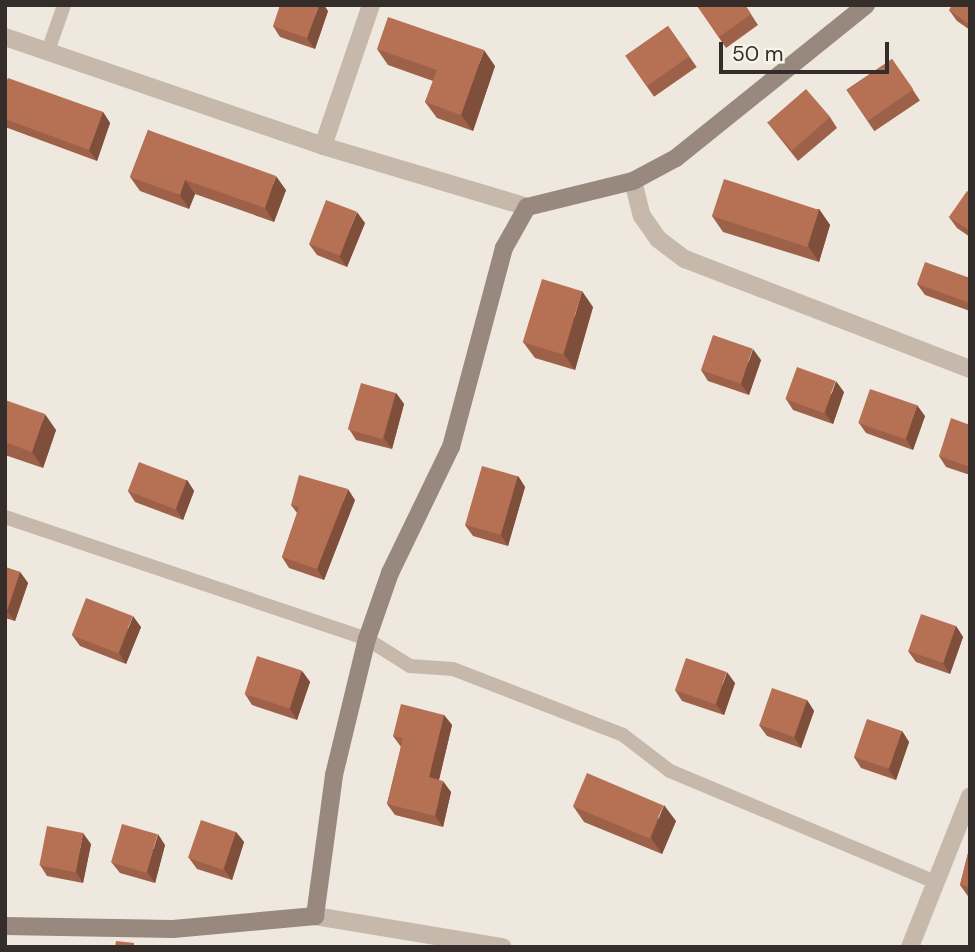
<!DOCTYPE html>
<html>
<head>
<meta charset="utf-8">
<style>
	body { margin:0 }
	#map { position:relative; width:975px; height:952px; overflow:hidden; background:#efe8de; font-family:"DM Sans",sans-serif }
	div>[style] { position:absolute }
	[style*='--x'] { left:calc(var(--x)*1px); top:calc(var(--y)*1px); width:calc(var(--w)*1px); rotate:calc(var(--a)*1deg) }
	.lane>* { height:14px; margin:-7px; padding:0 7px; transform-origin:7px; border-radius:7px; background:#c6b9ab }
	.street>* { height:18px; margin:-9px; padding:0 9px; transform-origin:9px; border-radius:9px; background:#c6b9ab }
	.secondary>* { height:18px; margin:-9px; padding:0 9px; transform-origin:9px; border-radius:9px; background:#99887d }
	.wall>* { inset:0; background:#9d6149; transform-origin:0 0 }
	.shaded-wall>* { inset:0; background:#7f4f3c }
	.building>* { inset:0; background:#b67155; transform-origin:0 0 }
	span { translate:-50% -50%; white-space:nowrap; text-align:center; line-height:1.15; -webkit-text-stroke:6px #f7f2ea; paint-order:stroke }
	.frame { position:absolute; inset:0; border:7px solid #342d29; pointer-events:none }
	.scale { position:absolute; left:719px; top:42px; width:170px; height:32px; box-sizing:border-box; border:4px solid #342d29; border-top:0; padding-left:9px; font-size:21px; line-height:24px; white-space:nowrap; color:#342d29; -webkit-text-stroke:5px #f7f2ea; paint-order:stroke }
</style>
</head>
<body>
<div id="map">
	<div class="lane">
		<div style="--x:48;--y:51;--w:49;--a:-70.8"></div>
		<div style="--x:5;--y:517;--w:382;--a:18.6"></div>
		<div style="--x:367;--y:639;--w:51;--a:32.1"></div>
		<div style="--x:410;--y:666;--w:43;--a:4"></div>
		<div style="--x:453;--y:669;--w:182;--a:21.2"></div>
		<div style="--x:623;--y:735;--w:59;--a:37.5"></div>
		<div style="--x:670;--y:771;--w:287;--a:22.7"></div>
	</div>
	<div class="street">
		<div style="--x:5;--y:37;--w:336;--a:18.9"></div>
		<div style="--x:323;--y:146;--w:213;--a:16.6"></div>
		<div style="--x:323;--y:146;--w:149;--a:-71.2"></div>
		<div style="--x:633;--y:181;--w:36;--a:76"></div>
		<div style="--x:642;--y:216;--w:28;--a:55"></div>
		<div style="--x:658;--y:239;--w:34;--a:37"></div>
		<div style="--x:685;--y:259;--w:305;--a:21.1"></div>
		<div style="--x:315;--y:916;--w:190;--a:9.4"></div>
		<div style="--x:910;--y:947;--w:162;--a:-68.3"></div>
	</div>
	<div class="secondary">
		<div style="--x:5;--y:926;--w:168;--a:1"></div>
		<div style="--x:173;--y:929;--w:143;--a:-5.2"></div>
		<div style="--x:315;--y:916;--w:142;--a:-82.3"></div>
		<div style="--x:334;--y:775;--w:140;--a:-76.4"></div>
		<div style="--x:367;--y:639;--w:70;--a:-70.8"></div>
		<div style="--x:390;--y:573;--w:140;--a:-64.2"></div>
		<div style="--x:451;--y:447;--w:206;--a:-75.1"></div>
		<div style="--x:504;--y:248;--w:47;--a:-60.7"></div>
		<div style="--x:527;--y:207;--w:109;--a:-13.8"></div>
		<div style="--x:633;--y:181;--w:49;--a:-28.1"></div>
		<div style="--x:676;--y:158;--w:244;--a:-38.8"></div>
	</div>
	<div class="wall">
		<div style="clip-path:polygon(745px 5px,758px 25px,726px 48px,698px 7px)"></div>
		<div style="clip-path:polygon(970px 5px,970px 30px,957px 21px,949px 10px)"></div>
		<div style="clip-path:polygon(328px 11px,315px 49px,280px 37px,273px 26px)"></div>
		<div style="left:668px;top:26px;width:50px;height:52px;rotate:55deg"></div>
		<div style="clip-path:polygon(377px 49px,495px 66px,473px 131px,437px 118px,425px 102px,433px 81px,388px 65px)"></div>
		<div style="left:892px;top:59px;width:50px;height:55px;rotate:56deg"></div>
		<div style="clip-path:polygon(5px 84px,103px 112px,110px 123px,97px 161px,5px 127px)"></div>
		<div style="clip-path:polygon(830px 117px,837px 128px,798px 161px,767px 122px)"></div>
		<div style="clip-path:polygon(148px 130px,286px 190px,274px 222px,195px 194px,189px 209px,140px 191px,130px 177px)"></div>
		<div style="clip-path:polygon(970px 193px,970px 237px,957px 228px,949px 217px)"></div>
		<div style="clip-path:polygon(819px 209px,830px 225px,819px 262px,723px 232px,712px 216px)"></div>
		<div style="clip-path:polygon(365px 223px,347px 267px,317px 255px,309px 244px)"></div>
		<div style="clip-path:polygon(970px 278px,970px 311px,925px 295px,917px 284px)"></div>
		<div style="clip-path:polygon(593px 307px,575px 370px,535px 358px,523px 342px)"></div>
		<div style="clip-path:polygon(761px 360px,749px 395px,708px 381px,701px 370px)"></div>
		<div style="clip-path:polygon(844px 392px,833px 424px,793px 410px,786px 399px)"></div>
		<div style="clip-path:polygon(396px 393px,404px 404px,392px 449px,356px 440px,349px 429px)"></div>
		<div style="clip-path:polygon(5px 400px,56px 430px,43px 468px,5px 455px)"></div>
		<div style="clip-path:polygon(925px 416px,913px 450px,866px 433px,859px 423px)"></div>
		<div style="clip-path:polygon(970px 425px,970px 475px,946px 467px,939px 456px)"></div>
		<div style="clip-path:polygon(518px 476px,525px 487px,508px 546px,473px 536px,465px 525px)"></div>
		<div style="clip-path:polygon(187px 480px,194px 491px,183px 520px,135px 502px,128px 491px)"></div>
		<div style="clip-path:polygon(355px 500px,324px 580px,289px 568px,282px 557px,297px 513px,291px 505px)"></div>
		<div style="clip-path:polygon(5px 567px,20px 572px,28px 583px,15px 621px,5px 618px)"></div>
		<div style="clip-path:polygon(956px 626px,963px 637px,950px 674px,916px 662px,908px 651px)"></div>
		<div style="clip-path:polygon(141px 627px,126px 664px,80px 646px,72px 635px)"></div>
		<div style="clip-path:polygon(302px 671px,310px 682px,297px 720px,252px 705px,245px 694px)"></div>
		<div style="clip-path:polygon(735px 683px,724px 715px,682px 701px,675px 690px)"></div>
		<div style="clip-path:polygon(807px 700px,814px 711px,801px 748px,767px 736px,759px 725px)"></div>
		<div style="clip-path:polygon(444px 715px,452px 725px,439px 780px,451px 792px,443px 827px,395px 815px,387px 804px,401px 747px,393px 736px)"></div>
		<div style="clip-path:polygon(902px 731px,909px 742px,896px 780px,861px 768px,854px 757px)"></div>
		<div style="clip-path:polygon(573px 806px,676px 821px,662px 854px,584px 822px)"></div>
		<div style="clip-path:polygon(236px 832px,244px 842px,232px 880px,197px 869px,189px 858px)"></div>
		<div style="clip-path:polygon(91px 844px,83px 883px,47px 876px,40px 865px)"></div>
		<div style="clip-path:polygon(165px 845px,155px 883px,120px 873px,112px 863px)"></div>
		<div style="clip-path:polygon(970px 845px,970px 899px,960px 885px)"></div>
	</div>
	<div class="shaded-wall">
		<div style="clip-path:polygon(319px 5px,324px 5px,328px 11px,315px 49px,307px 38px)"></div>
		<div style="clip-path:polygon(484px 50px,495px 66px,473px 131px,461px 115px)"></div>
		<div style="clip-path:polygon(103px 112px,110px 123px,97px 161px,89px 150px)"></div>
		<div style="clip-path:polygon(276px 176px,286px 190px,274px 222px,265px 208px)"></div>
		<div style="clip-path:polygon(185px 180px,195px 194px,189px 209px,180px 195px)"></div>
		<div style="clip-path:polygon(819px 209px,830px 225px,819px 262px,808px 246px)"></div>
		<div style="clip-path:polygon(357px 212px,365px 223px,347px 267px,339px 256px)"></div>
		<div style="clip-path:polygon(582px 291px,593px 307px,575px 370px,564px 354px)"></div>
		<div style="clip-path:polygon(753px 349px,761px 360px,749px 395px,741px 384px)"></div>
		<div style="clip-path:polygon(836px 381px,844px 392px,833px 424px,825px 413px)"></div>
		<div style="clip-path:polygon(396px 393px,404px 404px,392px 449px,384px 438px)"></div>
		<div style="clip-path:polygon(917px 405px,925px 416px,913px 450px,906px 439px)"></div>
		<div style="clip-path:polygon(45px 414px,56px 430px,43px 468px,32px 452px)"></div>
		<div style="clip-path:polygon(518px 476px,525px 487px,508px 546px,501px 535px)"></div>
		<div style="clip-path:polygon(187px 480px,194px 491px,183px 520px,176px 509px)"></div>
		<div style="clip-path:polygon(348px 489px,355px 500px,324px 580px,317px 569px)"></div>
		<div style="clip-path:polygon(20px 572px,28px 583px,15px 621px,7px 611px)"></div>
		<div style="clip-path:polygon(133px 616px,141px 627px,126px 664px,119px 653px)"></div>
		<div style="clip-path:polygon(956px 626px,963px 637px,950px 674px,943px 663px)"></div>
		<div style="clip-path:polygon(302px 671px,310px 682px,297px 720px,290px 709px)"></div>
		<div style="clip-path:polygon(727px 672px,735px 683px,724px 715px,716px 704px)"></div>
		<div style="clip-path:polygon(807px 700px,814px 711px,801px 748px,794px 737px)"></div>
		<div style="clip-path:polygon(444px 715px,452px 725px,437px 788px,429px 777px)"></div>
		<div style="clip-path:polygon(902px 731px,909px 742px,896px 780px,888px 769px)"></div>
		<div style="clip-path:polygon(443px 781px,451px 792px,443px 827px,435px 816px)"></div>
		<div style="clip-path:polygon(664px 805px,676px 821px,662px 854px,651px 838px)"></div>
		<div style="clip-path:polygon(236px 832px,244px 842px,232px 880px,224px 869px)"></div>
		<div style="clip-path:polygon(83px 833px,91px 844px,83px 883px,76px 872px)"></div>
		<div style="clip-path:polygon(158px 834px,165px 845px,155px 883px,147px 872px)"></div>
	</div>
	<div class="building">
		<div style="clip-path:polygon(280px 5px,319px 5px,307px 38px,273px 26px)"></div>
		<div style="clip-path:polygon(700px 5px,745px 5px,751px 14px,719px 37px,698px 7px)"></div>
		<div style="clip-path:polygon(952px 5px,970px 5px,970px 25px,949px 10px)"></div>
		<div style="clip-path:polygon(388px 17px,484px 50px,461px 115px,425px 102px,437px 70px,377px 49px)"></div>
		<div style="left:668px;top:26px;width:37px;height:52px;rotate:55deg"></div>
		<div style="left:892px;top:59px;width:37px;height:55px;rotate:55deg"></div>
		<div style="clip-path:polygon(8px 78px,103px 112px,89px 150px,5px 119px,5px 84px)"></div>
		<div style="left:806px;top:89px;width:37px;height:51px;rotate:49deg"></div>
		<div style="clip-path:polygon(148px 130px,276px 176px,265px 208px,185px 180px,180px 195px,130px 177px)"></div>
		<div style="left:724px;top:179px;width:100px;height:39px;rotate:18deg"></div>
		<div style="clip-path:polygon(967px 191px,970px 193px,970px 231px,949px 217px)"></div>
		<div style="left:326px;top:200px;width:33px;height:47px;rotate:21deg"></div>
		<div style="clip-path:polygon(925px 262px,970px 278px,970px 303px,917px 284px)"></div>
		<div style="left:542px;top:279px;width:42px;height:66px;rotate:17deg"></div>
		<div style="left:713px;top:335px;width:42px;height:37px;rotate:19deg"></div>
		<div style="left:797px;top:367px;width:41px;height:34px;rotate:20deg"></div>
		<div style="left:361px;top:383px;width:36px;height:48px;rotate:16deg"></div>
		<div style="left:870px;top:389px;width:50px;height:36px;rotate:19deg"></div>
		<div style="clip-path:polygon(5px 400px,45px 414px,32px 452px,5px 442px)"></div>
		<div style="clip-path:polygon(951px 418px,970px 425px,970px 467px,939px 456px)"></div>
		<div style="left:139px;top:462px;width:51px;height:31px;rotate:21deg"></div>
		<div style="left:482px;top:466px;width:37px;height:61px;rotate:16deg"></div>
		<div style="clip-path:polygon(299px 475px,348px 489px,317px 569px,282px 557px,299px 507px,291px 505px)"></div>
		<div style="clip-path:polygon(5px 567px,20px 572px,7px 611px,5px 610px)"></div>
		<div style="left:86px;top:598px;width:50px;height:40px;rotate:21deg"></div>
		<div style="left:921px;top:614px;width:37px;height:39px;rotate:19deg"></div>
		<div style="left:257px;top:656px;width:47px;height:40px;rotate:18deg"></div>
		<div style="left:686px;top:658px;width:43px;height:34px;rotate:19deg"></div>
		<div style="left:772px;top:688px;width:37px;height:39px;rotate:19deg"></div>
		<div style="clip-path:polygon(401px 704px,444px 715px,429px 777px,443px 781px,435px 816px,387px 804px,403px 738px,393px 736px)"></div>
		<div style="left:867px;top:719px;width:37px;height:40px;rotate:19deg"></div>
		<div style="left:587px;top:773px;width:83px;height:36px;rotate:23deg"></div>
		<div style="left:201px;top:820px;width:37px;height:40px;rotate:19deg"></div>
		<div style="left:122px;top:824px;width:37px;height:40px;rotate:16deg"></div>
		<div style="left:47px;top:826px;width:37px;height:40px;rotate:11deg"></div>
		<div style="clip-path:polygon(970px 845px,970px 887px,960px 885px)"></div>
		<div style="clip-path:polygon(116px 941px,134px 943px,134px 947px,115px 947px)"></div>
	</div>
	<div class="frame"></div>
	<div class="scale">50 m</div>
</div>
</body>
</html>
